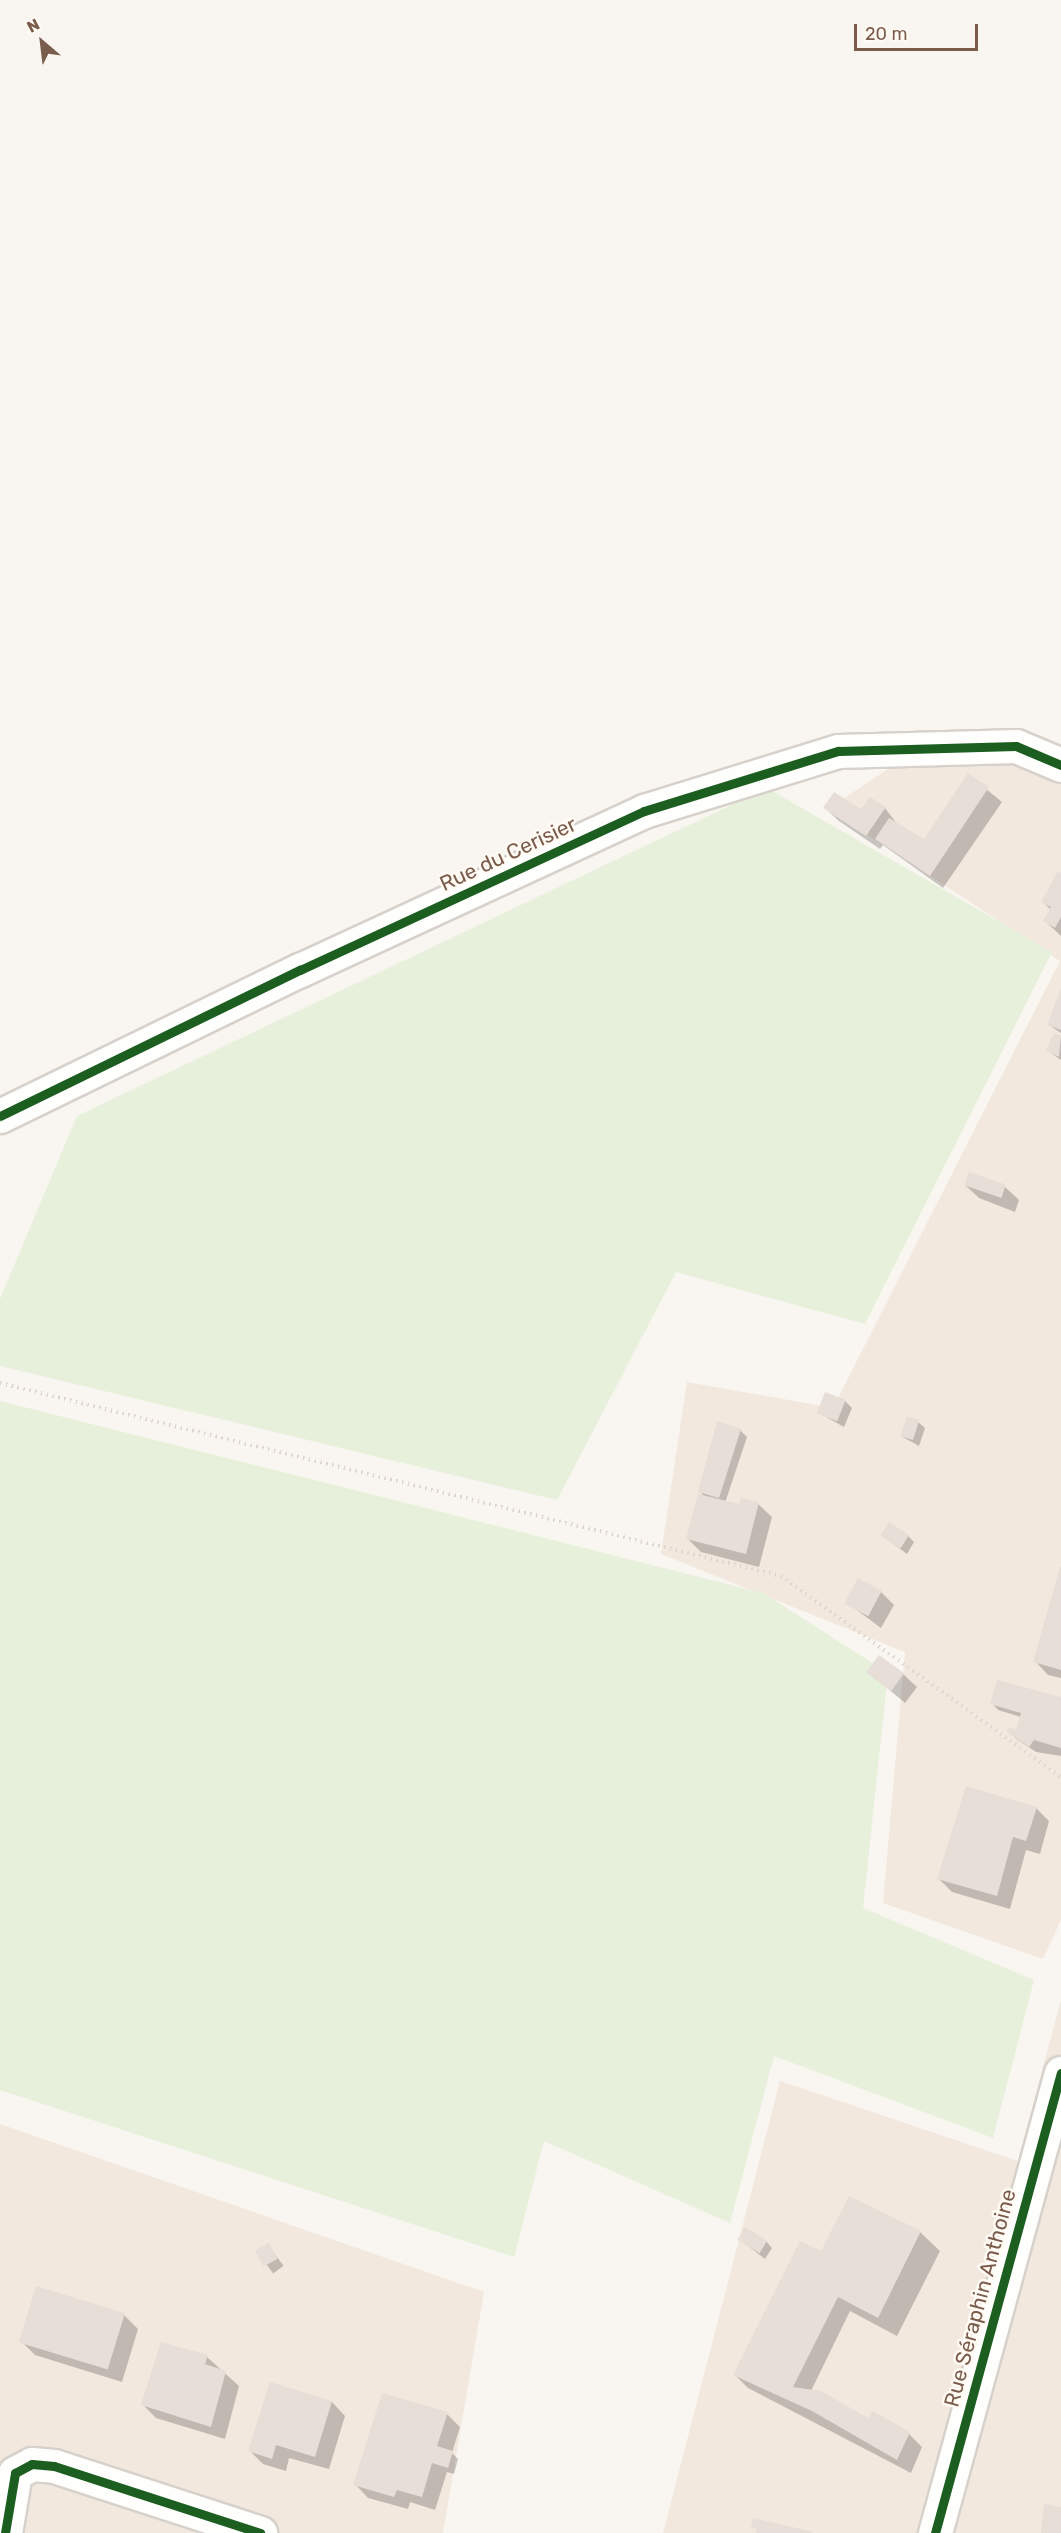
<!DOCTYPE html>
<html>
<head>
<meta charset="utf-8">
<style>
	body { margin:0 }
	#map { position:relative; width:1061px; height:2533px; overflow:hidden; background:#f9f5f0; font-family:Rubik,sans-serif }
	div>[style] { position:absolute }
	[style*='--x'] { left:calc(var(--x)*1px); top:calc(var(--y)*1px); width:calc(var(--w)*1px); rotate:calc(var(--a)*1deg) }
	.residential>* { inset:0; background:#f2e8de }
	.green>* { inset:0; background:#e7f0db }
	.shadow>* { inset:0; background:#0003; transform-origin:0 0 }
	.building>* { inset:0; background:#e6ded7; transform-origin:0 0 }
	.path>* { height:4px; margin-top:-2px; transform-origin:0; background:repeating-linear-gradient(90deg,#dcd5d0 0 1.5px,transparent 0 6px) }
	.roads { filter:drop-shadow(2px 0 #d7d1cb) drop-shadow(-2px 0 #d7d1cb) drop-shadow(0 2px #d7d1cb) drop-shadow(0 -2px #d7d1cb) }
	.street>* { height:33px; margin:-16.5px; padding:0 16.5px; transform-origin:16.5px; border-radius:16.5px; background:#fefefd }
	.cycleway>* { height:9px; margin:-4.5px; padding:0 4.5px; transform-origin:4.5px; border-radius:4.5px; background:#1b5e20 }
	span { translate:-50% -50%; white-space:nowrap; text-align:center; line-height:1.15; -webkit-text-stroke:5px #fffaf3; paint-order:stroke }
	.street-label { font-size:21px; color:#7a5c4d }
	.north { position:absolute; left:12px; top:12px; width:60px; height:60px; -webkit-text-stroke:4px #fffaf3; paint-order:stroke; rotate:332deg; font-size:16px; font-weight:700; line-height:24px; text-align:center; color:#7a5c4d }
	.north::after { content:''; display:block; margin:auto; width:21px; height:27px; background:#7a5c4d; clip-path:polygon(50% 0,100% 100%,50% 72%,0 100%) }
	.scale { position:absolute; left:854px; top:24px; width:124px; height:27px; box-sizing:border-box; border:3px solid #7a5c4d; border-top:0; padding-left:8px; font-size:18px; line-height:21px; white-space:nowrap; color:#7a5c4d; -webkit-text-stroke:4px #fffaf3; paint-order:stroke }
</style>
</head>
<body>
<div id="map">
	<div class="residential">
		<div style="clip-path:polygon(925px 744px,1061px 768px,1061px 1920px,1043px 1959px,883px 1903px,905px 1652px,661px 1554px,687px 1382px,833px 1408px,1060px 961px,828px 809px)"></div>
		<div style="clip-path:polygon(1061px 2000px,1061px 2533px,663px 2533px,780px 2081px,1018px 2161px)"></div>
		<div style="clip-path:polygon(0 2124px,484px 2292px,443px 2533px,0 2533px)"></div>
	</div>
	<div class="green">
		<div style="clip-path:polygon(767px 788px,1052px 952px,865px 1324px,676px 1272px,557px 1500px,0 1366px,0 1299px,77px 1116px)"></div>
		<div style="clip-path:polygon(0 1401px,763px 1593px,888px 1673px,863px 1908px,1034px 1980px,993px 2138px,774px 2056px,730px 2223px,544px 2141px,514px 2257px,0 2090px)"></div>
	</div>
	<div class="shadow">
		<div style="clip-path:polygon(969px 775px,1002px 802px,943px 888px,883px 845px,880px 849px,839px 821px,825px 808px,861px 811px,885px 808px,897px 824px,924px 841px)"></div>
		<div style="clip-path:polygon(1061px 875px,1061px 936px,1045px 921px,1051px 910px,1043px 902px)"></div>
		<div style="clip-path:polygon(1061px 992px,1061px 1033px,1049px 1025px)"></div>
		<div style="clip-path:polygon(1055px 1035px,1061px 1038px,1061px 1060px,1048px 1051px)"></div>
		<div style="clip-path:polygon(970px 1173px,1005px 1187px,1019px 1200px,1015px 1212px,979px 1198px,965px 1185px)"></div>
		<div style="clip-path:polygon(845px 1401px,852px 1408px,844px 1427px,819px 1413px)"></div>
		<div style="clip-path:polygon(918px 1422px,925px 1428px,919px 1446px,901px 1436px)"></div>
		<div style="clip-path:polygon(740px 1430px,747px 1437px,725px 1503px,740px 1506px,758px 1504px,772px 1517px,759px 1567px,701px 1552px,688px 1539px,706px 1498px,699px 1491px)"></div>
		<div style="clip-path:polygon(883px 1536px,908px 1536px,914px 1542px,907px 1554px)"></div>
		<div style="clip-path:polygon(1061px 1570px,1061px 1678px,1048px 1675px,1035px 1661px)"></div>
		<div style="clip-path:polygon(881px 1592px,894px 1605px,881px 1628px,846px 1602px)"></div>
		<div style="clip-path:polygon(868px 1672px,903px 1674px,917px 1687px,905px 1703px)"></div>
		<div style="clip-path:polygon(1061px 1699px,1061px 1756px,1036px 1752px,1015px 1738px,1009px 1731px,1016px 1732px,1021px 1717px,998px 1710px,992px 1703px)"></div>
		<div style="clip-path:polygon(1036px 1808px,1049px 1821px,1040px 1854px,1026px 1850px,1010px 1909px,952px 1892px,939px 1879px)"></div>
		<div style="clip-path:polygon(920px 2232px,940px 2251px,897px 2336px,850px 2311px,811px 2391px,869px 2420px,909px 2434px,922px 2447px,911px 2473px,748px 2388px,735px 2375px,822px 2253px)"></div>
		<div style="clip-path:polygon(739px 2239px,766px 2241px,772px 2248px,765px 2259px)"></div>
		<div style="left:268px;top:2245px;width:26px;height:13px;rotate:53deg"></div>
		<div style="clip-path:polygon(124px 2315px,138px 2329px,122px 2382px,35px 2355px,21px 2341px)"></div>
		<div style="clip-path:polygon(207px 2357px,239px 2386px,225px 2439px,156px 2418px,143px 2405px)"></div>
		<div style="clip-path:polygon(383px 2395px,448px 2415px,435px 2448px,448px 2415px,460px 2427px,452px 2453px,458px 2459px,454px 2474px,447px 2472px,435px 2510px,410px 2502px,408px 2509px,368px 2498px,355px 2484px)"></div>
		<div style="clip-path:polygon(332px 2402px,345px 2416px,329px 2469px,289px 2458px,286px 2471px,263px 2464px,250px 2451px)"></div>
	</div>
	<div class="building">
		<div style="clip-path:polygon(968px 773px,989px 787px,930px 876px,875px 839px,889px 818px,924px 839px)"></div>
		<div style="clip-path:polygon(834px 792px,861px 809px,870px 797px,886px 807px,866px 836px,823px 808px)"></div>
		<div style="clip-path:polygon(1058px 871px,1061px 873px,1061px 917px,1055px 928px,1043px 921px,1051px 907px,1041px 902px)"></div>
		<div style="clip-path:polygon(1061px 988px,1061px 1030px,1047px 1025px)"></div>
		<div style="clip-path:polygon(1054px 1033px,1061px 1036px,1059px 1057px,1046px 1051px)"></div>
		<div style="left:969px;top:1172px;width:39px;height:14px;rotate:19deg"></div>
		<div style="left:825px;top:1392px;width:22px;height:23px;rotate:21deg"></div>
		<div style="left:907px;top:1416px;width:13px;height:21px;rotate:18deg"></div>
		<div style="clip-path:polygon(717px 1421px,741px 1429px,719px 1498px,698px 1492px)"></div>
		<div style="clip-path:polygon(698px 1494px,739px 1504px,741px 1498px,759px 1502px,746px 1554px,686px 1539px)"></div>
		<div style="left:889px;top:1522px;width:24px;height:16px;rotate:33deg"></div>
		<div style="clip-path:polygon(1060px 1567px,1061px 1567px,1061px 1670px,1033px 1662px)"></div>
		<div style="left:858px;top:1578px;width:27px;height:29px;rotate:28deg"></div>
		<div style="left:879px;top:1655px;width:31px;height:22px;rotate:36deg"></div>
		<div style="clip-path:polygon(997px 1680px,1061px 1697px,1061px 1748px,1034px 1740px,1029px 1747px,1007px 1732px,1009px 1727px,1016px 1730px,1021px 1713px,990px 1704px)"></div>
		<div style="clip-path:polygon(966px 1786px,1037px 1807px,1026px 1841px,1013px 1837px,997px 1896px,937px 1879px)"></div>
		<div style="clip-path:polygon(849px 2196px,921px 2231px,878px 2318px,838px 2297px,793px 2387px,821px 2391px,868px 2418px,872px 2411px,910px 2432px,897px 2460px,812px 2411px,733px 2375px,800px 2241px,821px 2251px)"></div>
		<div style="left:745px;top:2227px;width:26px;height:15px;rotate:31deg"></div>
		<div style="left:269px;top:2243px;width:18px;height:16px;rotate:61deg"></div>
		<div style="left:36px;top:2286px;width:93px;height:59px;rotate:17deg"></div>
		<div style="clip-path:polygon(161px 2342px,208px 2355px,205px 2364px,226px 2371px,211px 2427px,141px 2405px)"></div>
		<div style="clip-path:polygon(270px 2382px,332px 2401px,315px 2457px,276px 2445px,272px 2459px,248px 2451px)"></div>
		<div style="clip-path:polygon(382px 2393px,448px 2412px,437px 2446px,453px 2451px,448px 2468px,432px 2463px,422px 2497px,397px 2490px,394px 2497px,353px 2485px)"></div>
		<div style="clip-path:polygon(1044px 2504px,1061px 2507px,1061px 2533px,1041px 2533px)"></div>
		<div style="clip-path:polygon(753px 2518px,813px 2532px,812px 2533px,756px 2533px,757px 2529px,751px 2528px)"></div>
	</div>
	<div class="path">
		<div style="--x:0;--y:1383;--w:804;--a:13.88"></div>
		<div style="--x:781;--y:1576;--w:345;--a:35.7"></div>
	</div>
	<div class="roads">
		<div class="street">
			<div style="--x:0;--y:1116;--w:334;--a:-26"></div>
			<div style="--x:300;--y:970;--w:379;--a:-24.8"></div>
			<div style="--x:644;--y:811;--w:203;--a:-17.2"></div>
			<div style="--x:838;--y:751;--w:178;--a:-1.6"></div>
			<div style="--x:1016;--y:746;--w:49;--a:22.9"></div>
			<div style="--x:5;--y:2533;--w:61;--a:-80.5"></div>
			<div style="--x:15;--y:2473;--w:19;--a:-28"></div>
			<div style="--x:32;--y:2464;--w:22;--a:5"></div>
			<div style="--x:54;--y:2466;--w:217;--a:18"></div>
			<div style="--x:935;--y:2533;--w:477;--a:-74.7"></div>
		</div>
	</div>
	<div class="cycleway">
		<div style="--x:0;--y:1116;--w:334;--a:-26"></div>
		<div style="--x:300;--y:970;--w:379;--a:-24.8"></div>
		<div style="--x:644;--y:811;--w:203;--a:-17.2"></div>
		<div style="--x:838;--y:751;--w:178;--a:-1.6"></div>
		<div style="--x:1016;--y:746;--w:49;--a:22.9"></div>
		<div style="--x:5;--y:2533;--w:61;--a:-80.5"></div>
		<div style="--x:15;--y:2473;--w:19;--a:-28"></div>
		<div style="--x:32;--y:2464;--w:22;--a:5"></div>
		<div style="--x:54;--y:2466;--w:217;--a:18"></div>
		<div style="--x:935;--y:2533;--w:477;--a:-74.7"></div>
	</div>
	<div class="street-label">
		<span style="left:508px;top:854px;rotate:-25deg">Rue du Cerisier</span>
		<span style="left:980px;top:2298px;rotate:-75deg">Rue Séraphin Anthoine</span>
	</div>
	<div class="north">N</div>
	<div class="scale">20 m</div>
</div>
</body>
</html>
